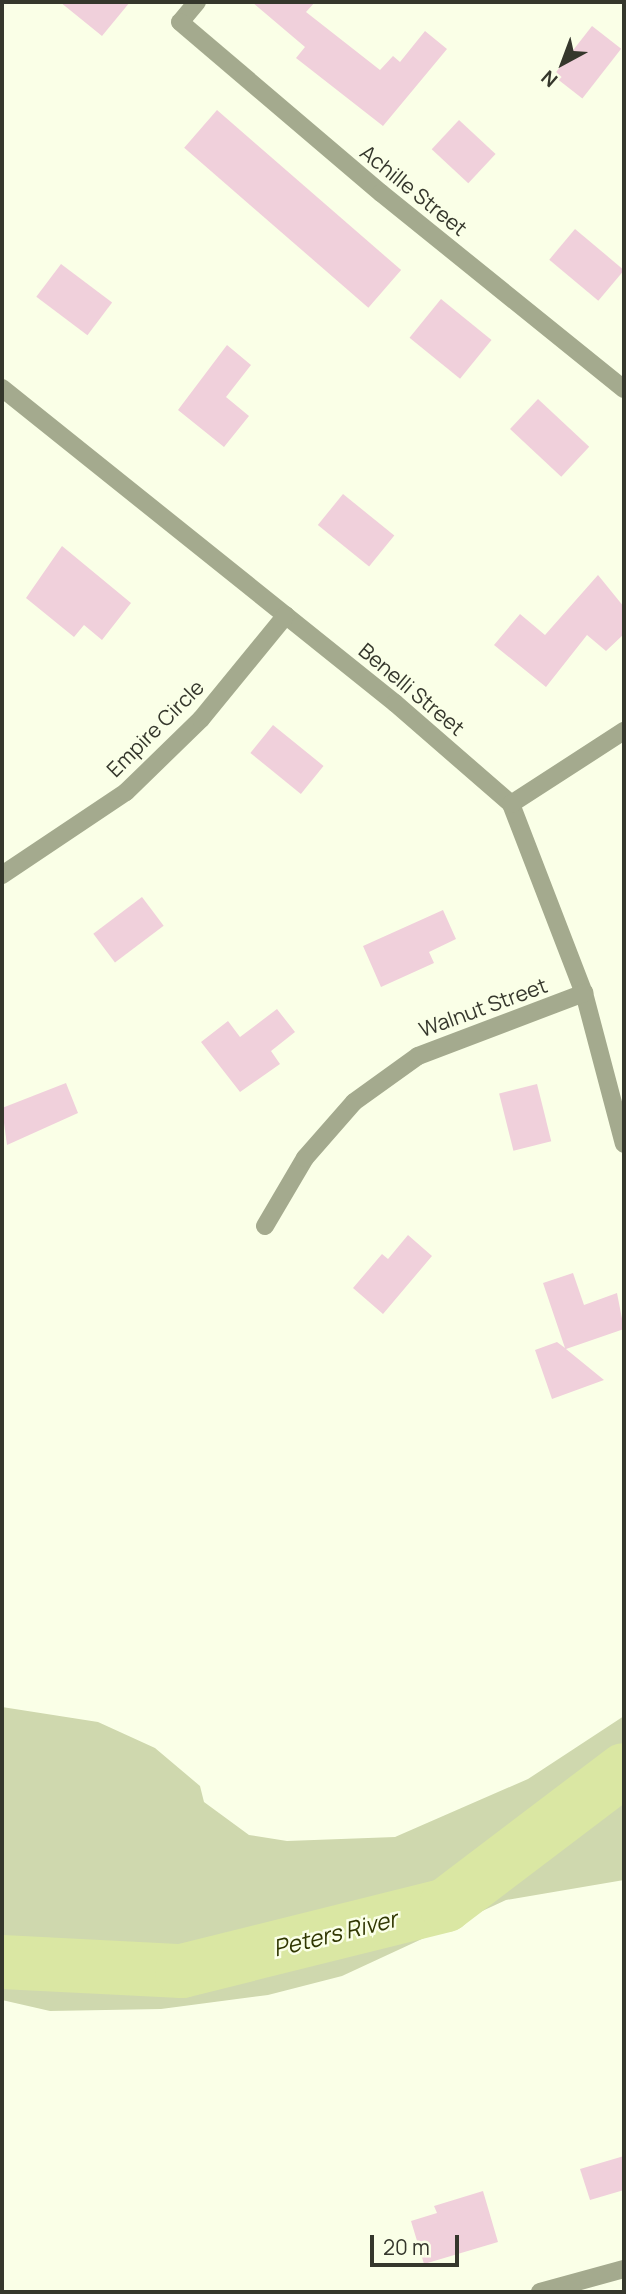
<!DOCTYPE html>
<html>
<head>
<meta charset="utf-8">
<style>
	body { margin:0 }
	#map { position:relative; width:626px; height:2294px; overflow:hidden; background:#faffe7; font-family:Manrope,sans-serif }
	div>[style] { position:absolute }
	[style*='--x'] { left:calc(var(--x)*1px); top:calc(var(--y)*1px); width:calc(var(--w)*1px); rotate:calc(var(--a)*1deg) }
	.green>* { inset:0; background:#cfd8ae }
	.river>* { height:54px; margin:-27px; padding:0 27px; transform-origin:27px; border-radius:27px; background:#dae7a3 }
	.building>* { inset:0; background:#f0d0db; transform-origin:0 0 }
	.minor>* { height:18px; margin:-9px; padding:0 9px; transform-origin:9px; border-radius:9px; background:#a4aa8e }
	span { translate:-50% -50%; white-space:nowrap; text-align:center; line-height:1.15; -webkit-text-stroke:5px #faffe7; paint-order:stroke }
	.street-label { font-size:21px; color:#35372c }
	.water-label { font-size:23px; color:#303702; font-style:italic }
	.frame { position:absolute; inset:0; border:4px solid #35372c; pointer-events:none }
	.north { position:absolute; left:528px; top:28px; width:70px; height:70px; -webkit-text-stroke:5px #faffe7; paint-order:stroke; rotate:221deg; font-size:19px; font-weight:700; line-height:28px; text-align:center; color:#35372c }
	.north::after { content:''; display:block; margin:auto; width:24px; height:32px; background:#35372c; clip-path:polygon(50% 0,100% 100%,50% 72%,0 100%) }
	.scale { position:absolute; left:370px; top:2235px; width:89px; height:32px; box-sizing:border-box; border:4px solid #35372c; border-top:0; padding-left:9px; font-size:21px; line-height:24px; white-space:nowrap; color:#35372c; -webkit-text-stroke:5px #faffe7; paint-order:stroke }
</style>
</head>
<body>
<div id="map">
	<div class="green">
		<div style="clip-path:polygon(2px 1707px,98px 1722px,155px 1748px,200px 1786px,204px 1802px,249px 1835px,287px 1841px,395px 1837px,528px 1779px,624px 1716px,624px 1880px,506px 1900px,342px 1976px,268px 1995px,161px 2009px,50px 2011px,2px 2000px)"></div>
	</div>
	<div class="river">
		<div style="--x:2;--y:1962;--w:180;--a:2.9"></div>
		<div style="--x:182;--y:1971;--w:272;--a:-14"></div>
		<div style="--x:446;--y:1905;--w:223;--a:-37.2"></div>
	</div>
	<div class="building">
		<div style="clip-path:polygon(60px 2px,130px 2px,102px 36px)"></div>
		<div style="clip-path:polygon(252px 2px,315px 2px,306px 12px,380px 70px,393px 56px,400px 62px,425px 31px,447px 49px,383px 126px,296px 58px,305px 47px)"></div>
		<div style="left:592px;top:26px;width:37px;height:63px;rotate:38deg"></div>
		<div style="left:217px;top:110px;width:244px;height:50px;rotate:41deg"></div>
		<div style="left:459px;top:120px;width:50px;height:40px;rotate:43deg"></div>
		<div style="left:575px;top:229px;width:64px;height:40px;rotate:40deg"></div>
		<div style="left:61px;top:264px;width:64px;height:41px;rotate:37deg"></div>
		<div style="left:441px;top:299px;width:65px;height:50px;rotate:39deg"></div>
		<div style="clip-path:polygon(227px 345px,251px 365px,226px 397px,249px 416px,224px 447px,178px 410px)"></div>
		<div style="left:538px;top:399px;width:70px;height:41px;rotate:43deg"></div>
		<div style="left:343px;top:494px;width:66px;height:40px;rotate:39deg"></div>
		<div style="clip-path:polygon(62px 546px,131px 603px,102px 640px,84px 625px,74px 637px,26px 598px)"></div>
		<div style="clip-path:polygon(598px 575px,624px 607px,624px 634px,606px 651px,587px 635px,546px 687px,494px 645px,520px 614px,545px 635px)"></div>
		<div style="left:273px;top:725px;width:65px;height:36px;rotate:39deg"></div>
		<div style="left:142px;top:897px;width:36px;height:61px;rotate:53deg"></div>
		<div style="clip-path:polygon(443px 910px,456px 939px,429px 952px,434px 963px,381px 987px,363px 946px)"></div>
		<div style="clip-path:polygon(277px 1009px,295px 1032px,271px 1051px,280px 1064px,240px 1092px,201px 1042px,228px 1021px,240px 1037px)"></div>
		<div style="clip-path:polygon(66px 1083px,78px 1113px,7px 1145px,2px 1108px)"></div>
		<div style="left:537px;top:1084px;width:59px;height:39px;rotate:76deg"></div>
		<div style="clip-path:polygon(408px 1235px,432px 1256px,383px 1314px,353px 1288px,382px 1254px,388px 1259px)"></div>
		<div style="clip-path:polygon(573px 1273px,584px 1305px,617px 1293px,624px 1329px,566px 1349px,604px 1380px,552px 1399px,535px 1350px,557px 1342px,565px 1348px,543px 1283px)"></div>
		<div style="clip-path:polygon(624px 2156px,624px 2190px,590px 2200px,580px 2169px)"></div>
		<div style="clip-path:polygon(483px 2191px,498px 2242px,424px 2264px,411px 2221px,437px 2213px,434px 2206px)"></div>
	</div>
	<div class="minor">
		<div style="--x:197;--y:2;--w:26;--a:130"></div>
		<div style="--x:180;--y:22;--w:264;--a:40.4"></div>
		<div style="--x:381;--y:193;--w:312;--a:38.9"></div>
		<div style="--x:2;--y:388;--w:504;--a:38.71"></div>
		<div style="--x:395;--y:703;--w:154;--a:41"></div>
		<div style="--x:511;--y:804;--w:203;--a:68.9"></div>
		<div style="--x:584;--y:993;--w:156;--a:75.2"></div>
		<div style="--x:511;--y:804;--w:135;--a:-32.9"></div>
		<div style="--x:2;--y:875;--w:149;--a:-33.8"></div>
		<div style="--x:126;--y:792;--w:105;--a:-44.2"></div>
		<div style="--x:201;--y:719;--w:134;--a:-50.7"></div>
		<div style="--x:265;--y:1226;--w:79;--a:-59.5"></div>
		<div style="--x:305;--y:1158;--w:74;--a:-48.8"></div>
		<div style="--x:354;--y:1102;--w:79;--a:-35.7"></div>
		<div style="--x:418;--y:1056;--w:178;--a:-20.8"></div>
		<div style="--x:540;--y:2292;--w:87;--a:-15.3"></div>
	</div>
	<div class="street-label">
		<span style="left:414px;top:190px;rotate:39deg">Achille Street</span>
		<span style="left:412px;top:689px;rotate:40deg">Benelli Street</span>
		<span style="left:155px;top:728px;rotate:-45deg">Empire Circle</span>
		<span style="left:483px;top:1007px;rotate:-20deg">Walnut Street</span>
	</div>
	<div class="water-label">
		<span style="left:335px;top:1933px;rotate:-14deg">Peters River</span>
	</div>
	<div class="frame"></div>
	<div class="north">N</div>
	<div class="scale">20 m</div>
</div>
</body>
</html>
